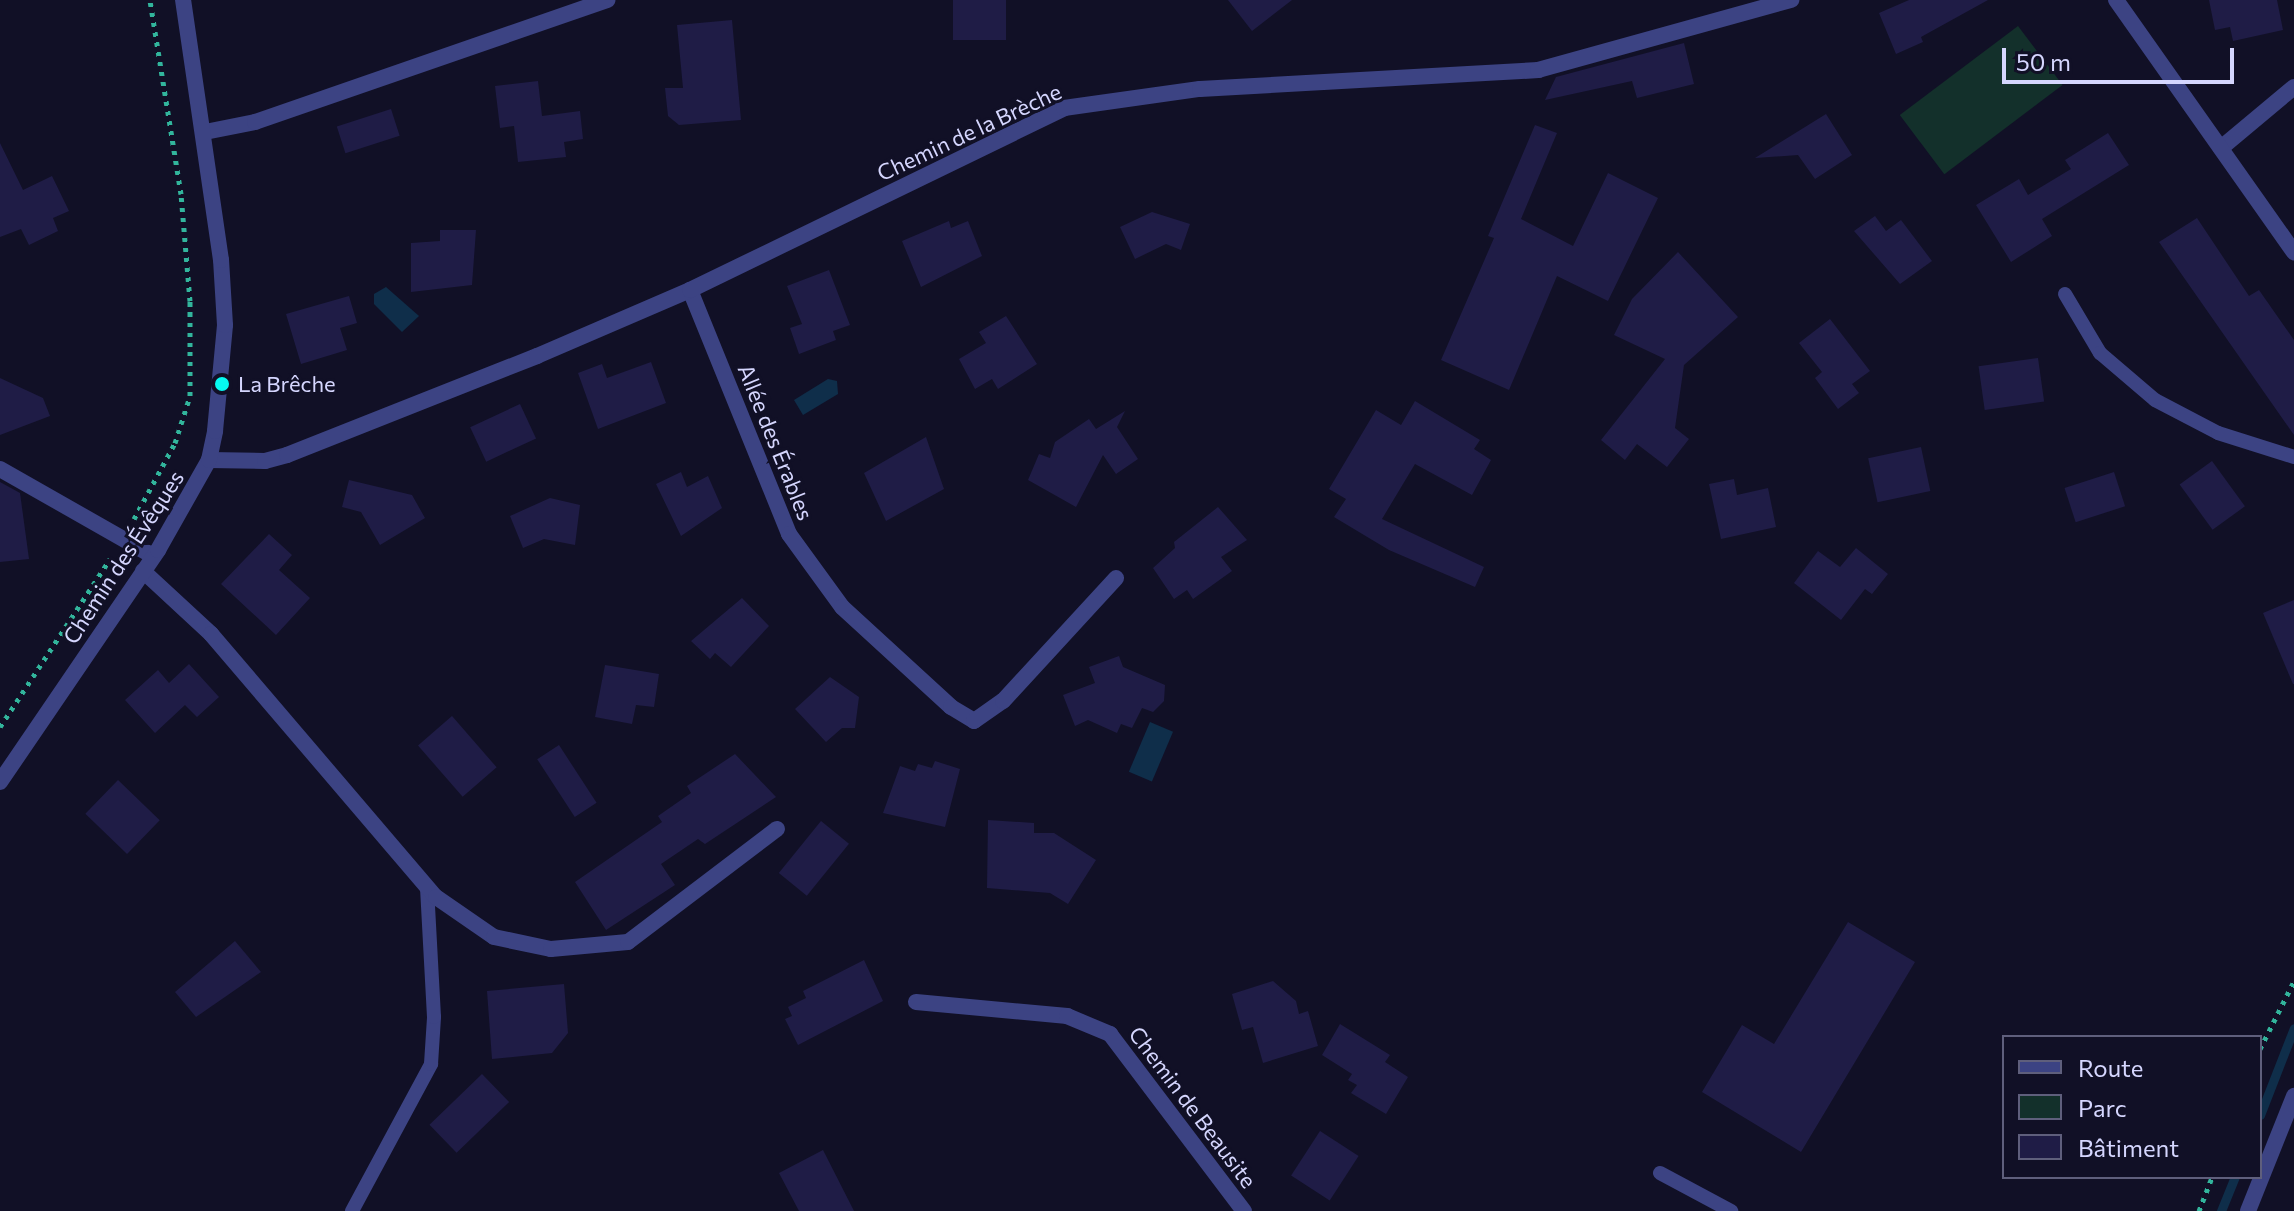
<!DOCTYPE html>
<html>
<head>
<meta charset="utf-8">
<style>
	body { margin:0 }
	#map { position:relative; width:2294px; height:1211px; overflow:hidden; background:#111026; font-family:Commissioner,sans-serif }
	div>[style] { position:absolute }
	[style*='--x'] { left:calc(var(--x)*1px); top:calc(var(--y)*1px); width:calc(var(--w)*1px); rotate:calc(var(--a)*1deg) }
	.green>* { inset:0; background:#13302b; transform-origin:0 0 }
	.water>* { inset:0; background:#0f2e4a; transform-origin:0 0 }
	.stream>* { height:9px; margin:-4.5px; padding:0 4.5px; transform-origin:4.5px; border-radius:4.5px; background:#0f2e4a }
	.building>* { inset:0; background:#1f1c46; transform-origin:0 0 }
	.path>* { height:5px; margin-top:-2.5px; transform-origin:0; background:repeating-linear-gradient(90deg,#32b59c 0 4px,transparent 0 10px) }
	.service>* { height:14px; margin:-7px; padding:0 7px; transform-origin:7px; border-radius:7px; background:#3c4383 }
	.minor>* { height:16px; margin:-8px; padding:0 8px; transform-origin:8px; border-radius:8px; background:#3c4383 }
	.tertiary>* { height:16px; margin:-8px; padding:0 8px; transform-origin:8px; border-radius:8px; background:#3c4383 }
	.dots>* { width:22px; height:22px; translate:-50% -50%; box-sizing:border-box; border:4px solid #111026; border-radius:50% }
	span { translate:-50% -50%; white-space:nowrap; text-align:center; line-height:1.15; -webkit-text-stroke:6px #111026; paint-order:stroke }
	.street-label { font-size:22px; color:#d5d6fe }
	.poi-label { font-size:22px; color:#d5d6fe }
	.left { translate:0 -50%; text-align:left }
	.legend { position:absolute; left:2002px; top:1035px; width:260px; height:144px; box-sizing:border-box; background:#111026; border:2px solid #5f5f7c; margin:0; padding:10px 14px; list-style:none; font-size:24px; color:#d5d6fe }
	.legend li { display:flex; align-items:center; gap:16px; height:40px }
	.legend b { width:40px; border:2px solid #5f5f7c }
	.scale { position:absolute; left:2002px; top:48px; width:232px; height:36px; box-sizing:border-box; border:4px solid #d5d6fe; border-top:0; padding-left:10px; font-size:24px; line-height:28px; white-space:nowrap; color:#d5d6fe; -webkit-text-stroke:6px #111026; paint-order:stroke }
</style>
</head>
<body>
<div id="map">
	<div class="green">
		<div style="left:2018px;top:26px;width:74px;height:148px;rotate:53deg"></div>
	</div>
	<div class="water">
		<div style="clip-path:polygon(386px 287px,419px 316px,402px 332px,374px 304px,374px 294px)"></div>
		<div style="clip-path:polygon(828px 379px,837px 381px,838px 394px,803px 415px,794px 400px)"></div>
		<div style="left:1150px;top:722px;width:25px;height:54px;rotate:23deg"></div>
	</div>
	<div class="stream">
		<div style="--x:2260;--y:1115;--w:93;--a:-68.7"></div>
		<div style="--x:2221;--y:1211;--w:37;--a:-68"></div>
	</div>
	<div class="building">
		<div style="left:1006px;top:0;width:40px;height:53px;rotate:90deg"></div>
		<div style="clip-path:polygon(1228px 0,1292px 0,1252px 31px)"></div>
		<div style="clip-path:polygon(1909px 0,1988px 0,1921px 37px,1923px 42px,1896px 54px,1879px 13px)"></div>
		<div style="clip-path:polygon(2209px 0,2277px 0,2283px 30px,2233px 41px,2230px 27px,2215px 30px)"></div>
		<div style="clip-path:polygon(732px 20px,741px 120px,679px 125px,668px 116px,665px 88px,683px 88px,677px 25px)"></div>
		<div style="clip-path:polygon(1684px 43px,1694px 84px,1637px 98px,1632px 81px,1545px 100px,1556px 77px)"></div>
		<div style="clip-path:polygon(538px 81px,542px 116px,580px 111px,583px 139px,564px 142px,566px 157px,518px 162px,514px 126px,500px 128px,495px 86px)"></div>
		<div style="left:391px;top:109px;width:28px;height:57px;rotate:72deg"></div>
		<div style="clip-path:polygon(1826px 114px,1852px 155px,1815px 179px,1798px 155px,1755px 158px)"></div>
		<div style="clip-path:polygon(1535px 125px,1557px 133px,1521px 219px,1573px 246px,1608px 173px,1658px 198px,1608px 301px,1557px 276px,1509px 390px,1441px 360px,1494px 238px,1488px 236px)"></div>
		<div style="clip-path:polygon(2108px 133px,2129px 165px,2042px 219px,2052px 236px,2011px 262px,1976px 205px,2019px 179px,2028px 195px,2071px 169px,2065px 160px)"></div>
		<div style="clip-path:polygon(0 143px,23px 190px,52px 176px,69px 211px,53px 218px,58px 231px,29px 245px,21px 229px,0 237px)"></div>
		<div style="clip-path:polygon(1152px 212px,1190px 224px,1181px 250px,1166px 244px,1135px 259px,1120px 227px)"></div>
		<div style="clip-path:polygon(1875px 216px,1886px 231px,1901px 220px,1932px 261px,1900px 284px,1854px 231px)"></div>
		<div style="clip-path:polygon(2197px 218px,2249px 296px,2259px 290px,2294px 340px,2294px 435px,2159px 242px)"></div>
		<div style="clip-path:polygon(949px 221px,951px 228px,968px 221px,982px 256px,921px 287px,902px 241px)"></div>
		<div style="clip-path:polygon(440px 230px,476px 230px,472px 285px,411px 292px,411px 243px,440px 241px)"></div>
		<div style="clip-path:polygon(1678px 252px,1738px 317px,1684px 365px,1675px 428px,1689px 439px,1667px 467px,1637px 444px,1625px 460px,1601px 440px,1665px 359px,1614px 335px,1632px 299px)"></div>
		<div style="clip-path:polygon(829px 270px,850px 325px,833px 331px,836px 340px,799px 354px,790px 328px,802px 324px,787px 286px)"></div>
		<div style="clip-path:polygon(349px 296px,357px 323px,340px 328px,347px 350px,301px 364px,286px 314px)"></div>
		<div style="clip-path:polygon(1006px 316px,1037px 364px,998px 389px,992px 379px,975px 389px,959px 359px,986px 343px,979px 332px)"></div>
		<div style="clip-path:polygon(1830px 319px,1870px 371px,1852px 384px,1859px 393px,1838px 409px,1815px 378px,1822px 372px,1799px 343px)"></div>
		<div style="left:2038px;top:358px;width:44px;height:60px;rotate:82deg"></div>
		<div style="clip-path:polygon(651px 362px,666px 403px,598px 429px,578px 373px,602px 364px,607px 378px)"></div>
		<div style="clip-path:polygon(0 378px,43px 398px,50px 416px,0 435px)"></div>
		<div style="clip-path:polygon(1415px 401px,1480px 440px,1474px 449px,1491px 460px,1472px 495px,1415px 464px,1382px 519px,1484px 567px,1475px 587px,1389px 550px,1334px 517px,1346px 499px,1329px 489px,1376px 410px,1401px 425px)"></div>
		<div style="left:520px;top:404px;width:38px;height:55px;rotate:65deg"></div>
		<div style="clip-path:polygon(1125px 411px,1117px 427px,1138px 459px,1116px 474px,1103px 455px,1076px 507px,1028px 480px,1039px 454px,1050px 458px,1055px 442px,1089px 419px,1096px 429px)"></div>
		<div style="clip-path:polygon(926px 437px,944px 489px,886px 521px,864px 473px)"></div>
		<div style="left:1921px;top:447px;width:45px;height:54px;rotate:78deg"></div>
		<div style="left:2212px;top:461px;width:56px;height:40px;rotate:54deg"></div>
		<div style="clip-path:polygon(681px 472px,687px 487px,708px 476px,722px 508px,681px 536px,656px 484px)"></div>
		<div style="left:2114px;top:472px;width:36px;height:52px;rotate:72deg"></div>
		<div style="clip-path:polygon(1734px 479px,1737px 495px,1768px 488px,1776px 527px,1721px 539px,1709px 484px)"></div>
		<div style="clip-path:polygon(349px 480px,412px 495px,425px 518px,380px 545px,361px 512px,342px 507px)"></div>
		<div style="clip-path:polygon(0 482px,20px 493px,29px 559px,0 562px)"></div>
		<div style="clip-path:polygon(550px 498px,580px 505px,575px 545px,544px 539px,523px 548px,510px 516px)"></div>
		<div style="clip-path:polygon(1218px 507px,1247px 540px,1221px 557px,1232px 571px,1193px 599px,1187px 590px,1174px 599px,1153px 568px,1175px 548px,1174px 542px)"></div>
		<div style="clip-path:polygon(269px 534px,292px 555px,279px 570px,310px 598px,276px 635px,221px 584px)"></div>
		<div style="clip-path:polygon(1856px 548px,1888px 574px,1872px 594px,1865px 589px,1841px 620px,1794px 583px,1818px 551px,1840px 567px)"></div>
		<div style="clip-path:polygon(742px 598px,769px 626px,731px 667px,715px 653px,710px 659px,691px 641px)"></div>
		<div style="clip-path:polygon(2294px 600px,2294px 684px,2293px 684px,2263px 613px)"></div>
		<div style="clip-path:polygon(1119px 656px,1123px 667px,1165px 685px,1164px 701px,1153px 712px,1142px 708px,1132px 728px,1121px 724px,1117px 733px,1088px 720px,1075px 726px,1063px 695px,1095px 683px,1089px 667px)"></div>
		<div style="clip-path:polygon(189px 664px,219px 697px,197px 717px,185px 705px,155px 733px,125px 700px,158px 670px,169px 683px)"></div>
		<div style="clip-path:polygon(605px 665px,659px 674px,654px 707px,636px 705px,632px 724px,595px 717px)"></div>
		<div style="clip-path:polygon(830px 677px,859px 697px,855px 728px,842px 728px,826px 742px,795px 709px)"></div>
		<div style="left:452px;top:716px;width:68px;height:45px;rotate:49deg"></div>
		<div style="left:559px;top:745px;width:69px;height:26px;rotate:57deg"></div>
		<div style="clip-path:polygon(735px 754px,776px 797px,705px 844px,698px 839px,661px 864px,675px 885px,606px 930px,575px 882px,662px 822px,658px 816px,691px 793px,687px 786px)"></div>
		<div style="clip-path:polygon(935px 761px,960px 769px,945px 827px,883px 813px,900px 766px,915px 771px,918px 764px,932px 768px)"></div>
		<div style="left:118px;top:780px;width:58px;height:47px;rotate:44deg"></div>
		<div style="clip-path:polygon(988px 820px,1034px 823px,1034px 833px,1054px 833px,1096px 860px,1068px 904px,1050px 893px,987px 888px)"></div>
		<div style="left:821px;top:821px;width:36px;height:67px;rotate:39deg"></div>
		<div style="clip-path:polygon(1848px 922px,1915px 962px,1801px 1152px,1702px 1092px,1742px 1025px,1774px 1044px)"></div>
		<div style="clip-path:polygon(235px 941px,261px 972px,196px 1017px,175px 992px)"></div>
		<div style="clip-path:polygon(864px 960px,883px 1001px,798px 1045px,785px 1019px,792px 1016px,788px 1007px,806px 998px,803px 991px)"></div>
		<div style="clip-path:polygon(1273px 981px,1296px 1001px,1299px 1014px,1308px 1011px,1318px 1046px,1263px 1063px,1253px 1027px,1242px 1030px,1232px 994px)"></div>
		<div style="clip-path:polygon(564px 984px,568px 1033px,552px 1053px,492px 1059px,487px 991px)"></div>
		<div style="clip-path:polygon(1340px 1024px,1390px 1055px,1385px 1062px,1408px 1077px,1386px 1114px,1351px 1093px,1357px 1085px,1348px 1080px,1352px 1074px,1322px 1055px)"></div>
		<div style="left:482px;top:1074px;width:39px;height:73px;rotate:46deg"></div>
		<div style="left:1320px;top:1131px;width:46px;height:53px;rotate:33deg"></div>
		<div style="clip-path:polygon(823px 1150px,854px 1211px,799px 1211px,779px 1173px)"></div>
	</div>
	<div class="path">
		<div style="--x:134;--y:519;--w:86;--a:-61.7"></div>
		<div style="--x:175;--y:443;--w:49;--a:-72.3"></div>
		<div style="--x:190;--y:396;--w:95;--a:-90"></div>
		<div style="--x:190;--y:301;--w:107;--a:-94.8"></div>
		<div style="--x:181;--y:194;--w:196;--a:-99.1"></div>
		<div style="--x:0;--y:727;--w:201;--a:-56.8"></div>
		<div style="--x:2260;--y:1049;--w:76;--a:-63.4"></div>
		<div style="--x:2199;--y:1211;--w:36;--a:-69"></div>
	</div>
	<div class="service">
		<div style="--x:2065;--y:294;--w:69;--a:59.3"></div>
		<div style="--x:2100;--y:353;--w:72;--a:40.5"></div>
		<div style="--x:2155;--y:400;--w:71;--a:27.6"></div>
		<div style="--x:2218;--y:433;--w:80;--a:17.5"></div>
		<div style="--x:1660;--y:1173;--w:81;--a:28.2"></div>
		<div style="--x:352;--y:1211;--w:167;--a:-61.7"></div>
		<div style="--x:431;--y:1064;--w:47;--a:-86.3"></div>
		<div style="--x:434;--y:1017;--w:130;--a:-93.1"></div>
	</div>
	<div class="minor">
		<div style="--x:205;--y:132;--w:51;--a:-11.3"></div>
		<div style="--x:255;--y:122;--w:373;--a:-19.1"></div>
		<div style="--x:2221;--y:148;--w:95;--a:-39.9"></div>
		<div style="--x:690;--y:290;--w:263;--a:67.9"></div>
		<div style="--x:789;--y:534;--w:90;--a:54"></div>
		<div style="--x:842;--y:607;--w:148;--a:42.5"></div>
		<div style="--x:951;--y:707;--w:27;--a:31"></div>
		<div style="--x:974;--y:721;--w:35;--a:-35"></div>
		<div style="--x:1003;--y:701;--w:167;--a:-47.4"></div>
		<div style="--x:209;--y:460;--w:56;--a:1"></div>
		<div style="--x:265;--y:461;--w:23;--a:-15"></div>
		<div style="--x:287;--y:455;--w:269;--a:-21.6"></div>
		<div style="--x:537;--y:356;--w:167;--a:-23.3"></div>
		<div style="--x:690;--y:290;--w:416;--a:-25.9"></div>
		<div style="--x:1064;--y:108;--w:137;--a:-8"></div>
		<div style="--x:1200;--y:89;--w:339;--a:-3.2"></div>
		<div style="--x:1538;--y:70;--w:263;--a:-15.5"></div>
		<div style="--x:0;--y:469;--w:176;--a:29.6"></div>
		<div style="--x:143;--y:571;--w:93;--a:42.8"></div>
		<div style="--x:211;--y:634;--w:346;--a:49.5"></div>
		<div style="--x:436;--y:897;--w:70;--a:34.6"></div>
		<div style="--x:494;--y:937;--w:58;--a:11.9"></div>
		<div style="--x:551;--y:949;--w:77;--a:-5.2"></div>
		<div style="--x:628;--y:942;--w:187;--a:-37.2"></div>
		<div style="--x:0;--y:782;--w:281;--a:-55.7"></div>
		<div style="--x:158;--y:550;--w:103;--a:-60.5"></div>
		<div style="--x:209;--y:460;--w:30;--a:-78"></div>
		<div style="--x:215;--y:431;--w:106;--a:-84.6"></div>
		<div style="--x:225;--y:325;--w:65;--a:-93.5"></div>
		<div style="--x:221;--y:260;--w:263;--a:-98.3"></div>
		<div style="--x:916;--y:1002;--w:152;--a:5.3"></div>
		<div style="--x:1067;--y:1016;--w:47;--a:22.7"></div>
		<div style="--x:1110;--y:1034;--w:222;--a:52.9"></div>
		<div style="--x:2248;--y:1211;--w:124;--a:-68.2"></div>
	</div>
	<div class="tertiary">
		<div style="--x:2116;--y:0;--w:309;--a:54.8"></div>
	</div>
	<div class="dots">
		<div style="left:222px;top:384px;background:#06f9f1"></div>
	</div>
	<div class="street-label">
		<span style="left:969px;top:132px;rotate:-25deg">Chemin de la Brèche</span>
		<span style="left:776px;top:442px;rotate:68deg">Allée des Érables</span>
		<span style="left:123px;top:557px;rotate:-57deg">Chemin des Évêques</span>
		<span style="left:1193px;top:1107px;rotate:53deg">Chemin de Beausite</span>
	</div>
	<div class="poi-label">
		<span class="left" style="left:238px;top:384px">La Brêche</span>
	</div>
	<ul class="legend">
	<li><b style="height:10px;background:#3c4383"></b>Route</li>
	<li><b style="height:22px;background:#13302b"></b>Parc</li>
	<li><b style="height:22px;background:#1f1c46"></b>Bâtiment</li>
	</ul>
	<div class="scale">50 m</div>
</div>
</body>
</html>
